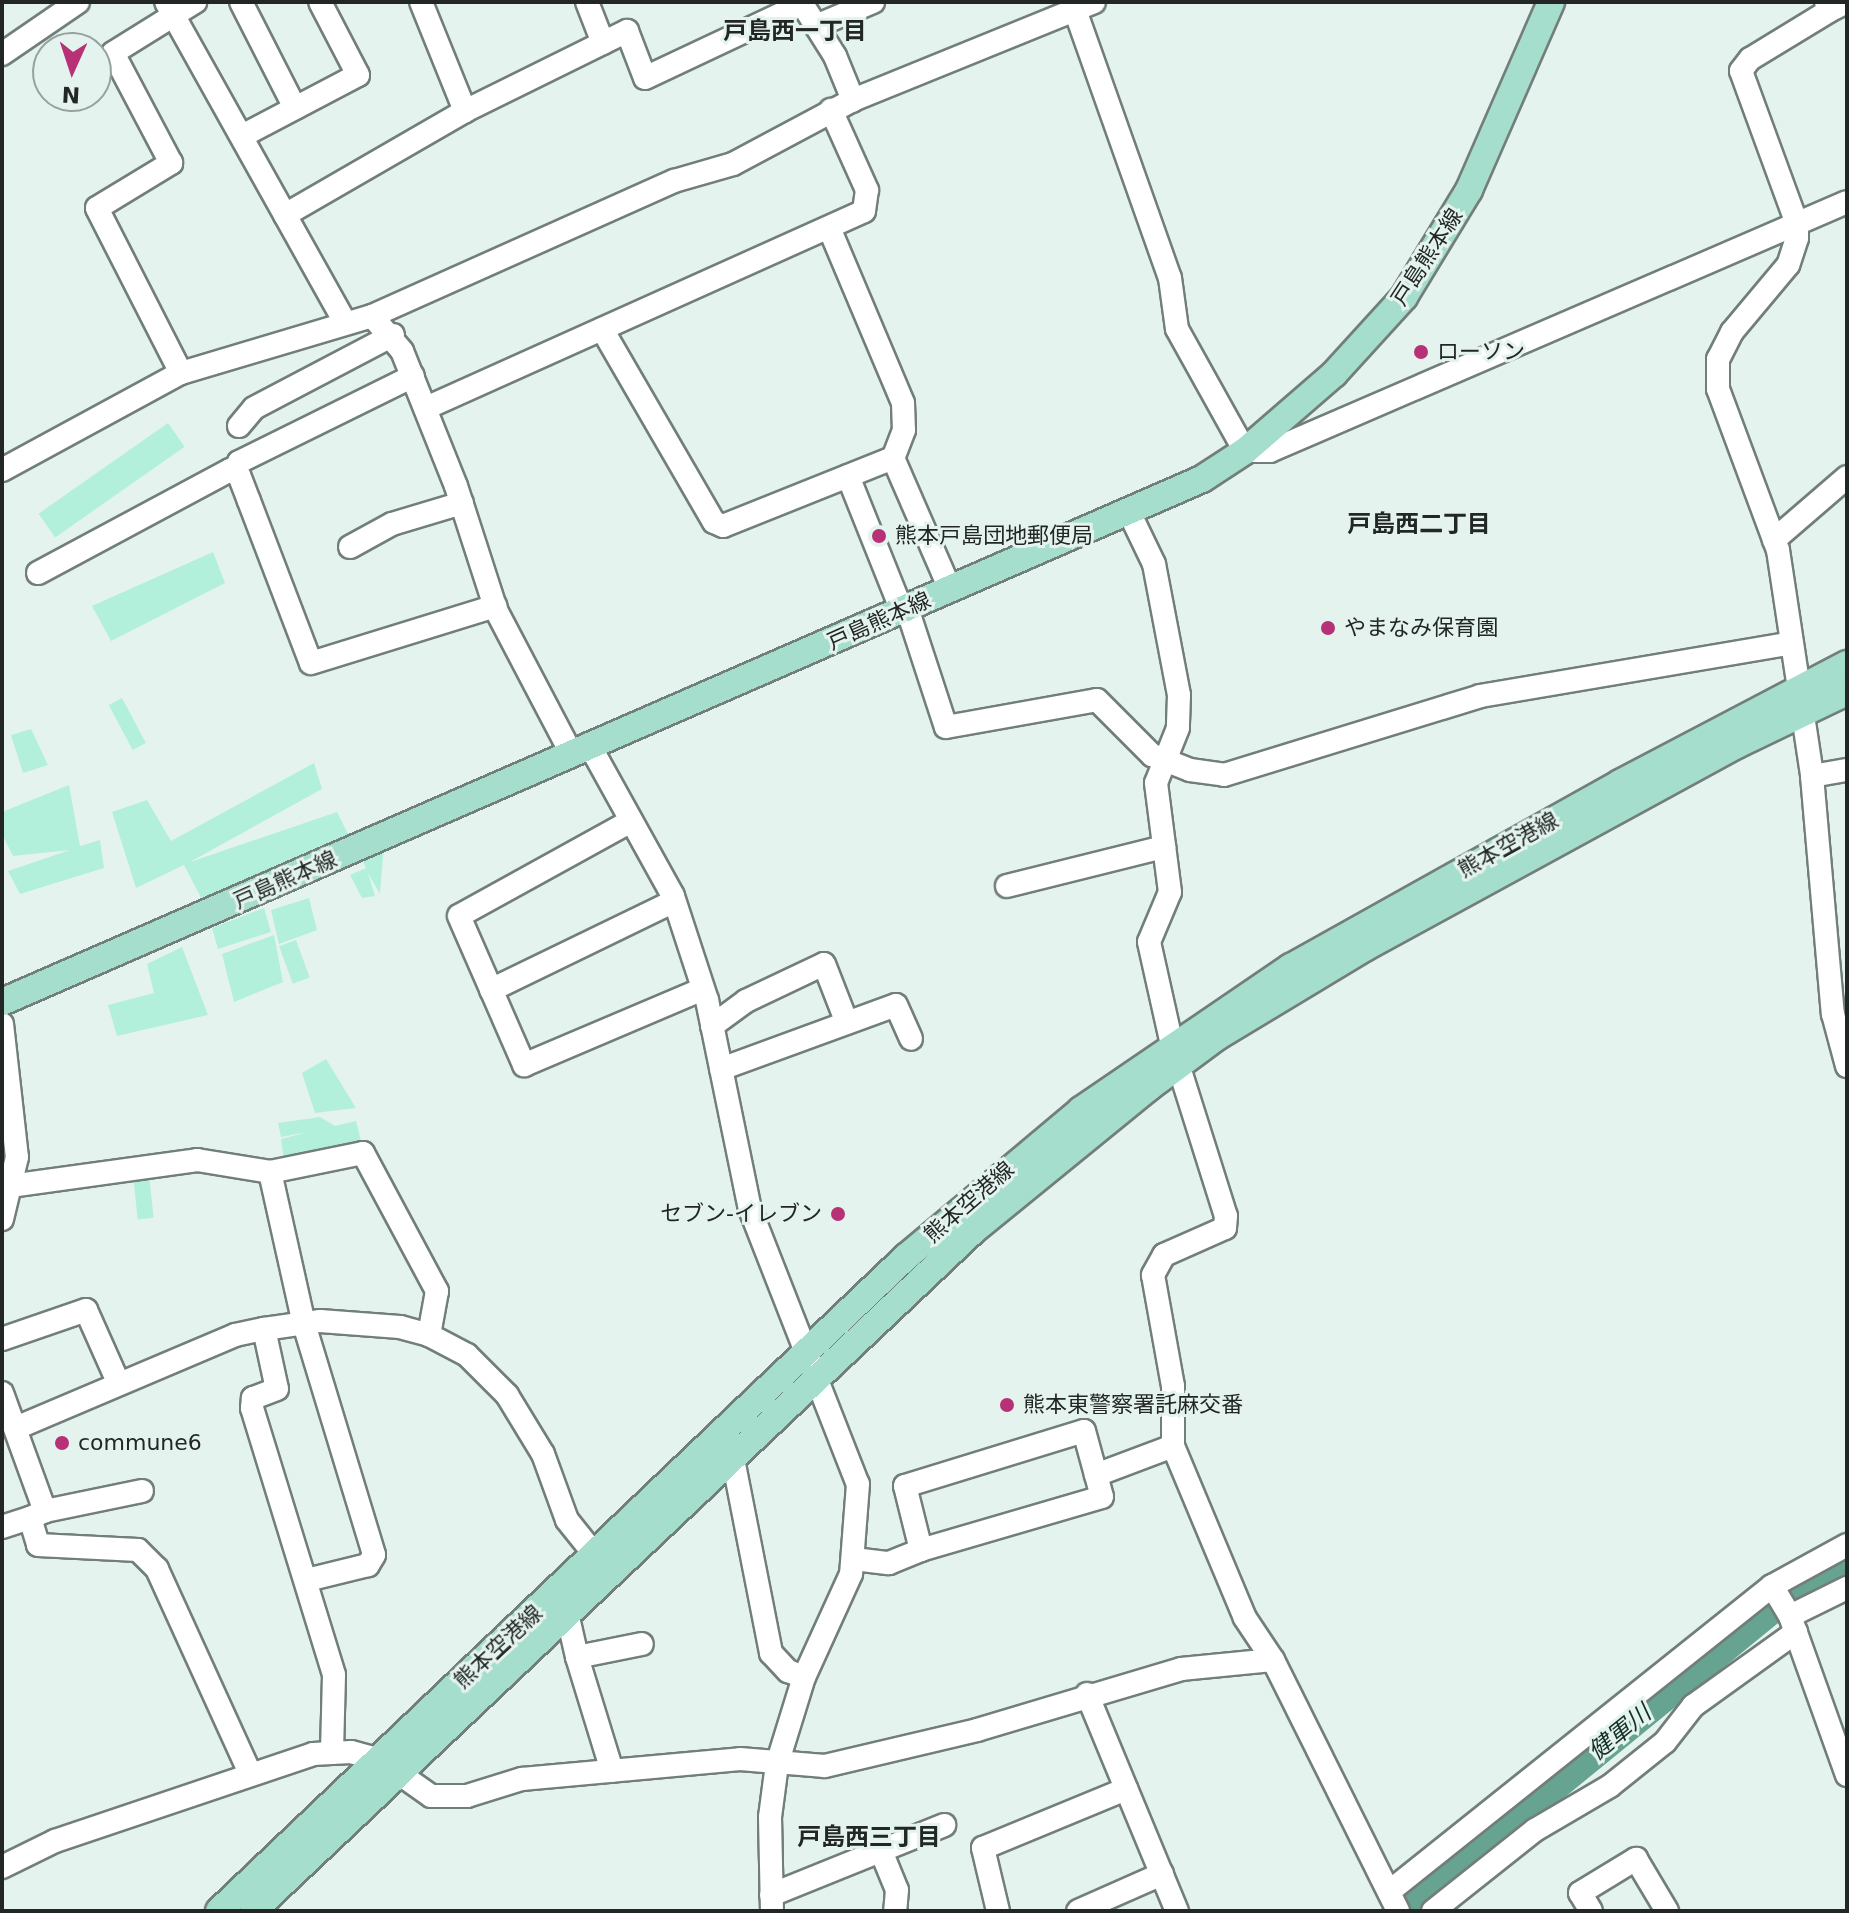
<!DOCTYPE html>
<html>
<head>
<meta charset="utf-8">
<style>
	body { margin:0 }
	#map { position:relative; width:1849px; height:1913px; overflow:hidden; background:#e5f3ee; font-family:"DejaVu Sans","Noto Sans JP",sans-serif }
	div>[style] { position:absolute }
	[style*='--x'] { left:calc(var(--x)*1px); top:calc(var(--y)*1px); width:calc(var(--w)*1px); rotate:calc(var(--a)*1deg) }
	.green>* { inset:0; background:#b2f0dc; transform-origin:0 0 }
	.river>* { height:28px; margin:-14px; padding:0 14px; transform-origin:14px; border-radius:14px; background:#66a390 }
	.roads { filter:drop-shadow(2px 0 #727e7a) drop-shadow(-2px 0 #727e7a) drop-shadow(0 2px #727e7a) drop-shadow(0 -2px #727e7a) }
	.minor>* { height:22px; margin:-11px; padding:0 11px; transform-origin:11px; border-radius:11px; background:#fff }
	.major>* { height:26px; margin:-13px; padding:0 13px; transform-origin:13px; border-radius:13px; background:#a6dece }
	.dots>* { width:22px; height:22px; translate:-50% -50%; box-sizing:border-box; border:4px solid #e5f3ee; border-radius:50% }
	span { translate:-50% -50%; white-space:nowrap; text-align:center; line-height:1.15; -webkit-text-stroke:6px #e5f3ee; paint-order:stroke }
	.street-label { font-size:22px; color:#222725 }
	.poi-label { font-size:22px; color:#222725 }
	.left { translate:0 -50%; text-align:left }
	.right { translate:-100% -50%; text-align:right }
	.neighbourhood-label { font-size:24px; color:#222725; font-weight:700 }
	.water-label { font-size:24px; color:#133129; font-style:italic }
	.frame { position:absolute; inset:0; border:4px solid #222725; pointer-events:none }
	.north { position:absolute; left:32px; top:32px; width:80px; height:80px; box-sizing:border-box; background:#e5f3ee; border:2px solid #97a19e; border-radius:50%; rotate:183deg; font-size:22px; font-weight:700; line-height:32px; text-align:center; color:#222725 }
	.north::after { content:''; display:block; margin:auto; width:28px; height:36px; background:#b63176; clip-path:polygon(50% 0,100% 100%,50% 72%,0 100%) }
</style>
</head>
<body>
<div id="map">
	<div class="green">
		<div style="left:168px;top:423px;width:29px;height:158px;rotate:55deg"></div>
		<div style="clip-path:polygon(213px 552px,225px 583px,111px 641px,92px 606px)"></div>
		<div style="left:122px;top:698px;width:51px;height:15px;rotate:62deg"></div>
		<div style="clip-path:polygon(31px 729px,48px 765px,23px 773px,11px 735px)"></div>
		<div style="clip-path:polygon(314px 763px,322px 789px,190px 862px,337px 812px,351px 840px,209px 913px,184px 865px,136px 888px,112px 812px,147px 800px,171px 841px)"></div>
		<div style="clip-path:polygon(69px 785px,80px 846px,100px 840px,104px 868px,20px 894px,8px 871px,70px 850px,13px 856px,2px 834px,2px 812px)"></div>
		<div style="clip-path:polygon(384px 844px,380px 894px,368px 873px,375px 896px,362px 898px,350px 875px,366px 868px,359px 854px)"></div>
		<div style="clip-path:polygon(309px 898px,317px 930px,279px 944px,271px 910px)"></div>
		<div style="clip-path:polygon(264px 908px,271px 932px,218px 949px,212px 928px)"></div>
		<div style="clip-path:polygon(274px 935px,283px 982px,234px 1002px,222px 954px)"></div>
		<div style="left:296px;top:940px;width:40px;height:18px;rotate:70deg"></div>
		<div style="clip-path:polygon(182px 947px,208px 1015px,117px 1036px,108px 1005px,154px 993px,147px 964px)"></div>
		<div style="clip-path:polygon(326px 1059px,356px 1108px,315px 1113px,302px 1073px)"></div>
		<div style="clip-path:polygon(320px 1117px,335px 1126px,356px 1121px,361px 1141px,284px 1161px,281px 1139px,308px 1132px,281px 1137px,278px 1123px)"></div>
		<div style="left:149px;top:1174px;width:44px;height:16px;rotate:84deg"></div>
	</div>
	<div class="river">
		<div style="--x:1403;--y:1911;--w:492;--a:-39.2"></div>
		<div style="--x:1784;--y:1600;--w:69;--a:-24.7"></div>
	</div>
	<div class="roads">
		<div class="minor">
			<div style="--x:166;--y:2;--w:365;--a:60.8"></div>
			<div style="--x:241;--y:2;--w:119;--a:63"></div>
			<div style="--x:421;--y:2;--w:118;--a:68"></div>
			<div style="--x:587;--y:2;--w:44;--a:68.7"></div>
			<div style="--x:801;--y:2;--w:64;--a:57.8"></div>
			<div style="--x:835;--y:56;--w:48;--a:67.8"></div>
			<div style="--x:1826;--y:2;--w:9;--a:72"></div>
			<div style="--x:1829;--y:11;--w:92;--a:148.7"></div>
			<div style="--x:1750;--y:59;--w:15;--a:127"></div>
			<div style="--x:1741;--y:71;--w:163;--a:69.9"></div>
			<div style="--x:1797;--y:224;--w:14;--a:90"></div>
			<div style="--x:1797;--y:238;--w:28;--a:108"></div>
			<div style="--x:1788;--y:265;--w:87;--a:129.9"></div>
			<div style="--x:1732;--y:332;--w:30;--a:117"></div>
			<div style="--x:1718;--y:359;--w:30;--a:90"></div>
			<div style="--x:1718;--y:389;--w:172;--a:69.6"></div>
			<div style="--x:1778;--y:550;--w:229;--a:81.4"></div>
			<div style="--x:1812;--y:776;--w:239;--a:85"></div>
			<div style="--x:1833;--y:1014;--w:54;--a:74.9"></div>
			<div style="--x:1075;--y:10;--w:284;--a:70.5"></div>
			<div style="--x:1170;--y:278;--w:51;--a:82.2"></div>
			<div style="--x:1177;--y:329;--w:140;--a:60.9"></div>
			<div style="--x:1245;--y:451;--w:25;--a:0"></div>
			<div style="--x:1270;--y:451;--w:628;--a:-23.34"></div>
			<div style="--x:1829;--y:11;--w:20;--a:-27"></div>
			<div style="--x:816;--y:26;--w:62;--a:-22.8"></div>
			<div style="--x:2;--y:54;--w:92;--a:-34.4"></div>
			<div style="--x:242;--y:136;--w:131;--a:-27.7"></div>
			<div style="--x:358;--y:75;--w:82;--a:-117.5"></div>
			<div style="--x:285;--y:215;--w:208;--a:-30"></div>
			<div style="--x:465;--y:111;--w:181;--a:-26.3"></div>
			<div style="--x:627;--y:31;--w:50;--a:69"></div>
			<div style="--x:645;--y:78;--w:174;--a:-25.2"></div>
			<div style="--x:830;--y:230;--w:188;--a:67.1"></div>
			<div style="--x:903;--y:403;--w:27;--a:88"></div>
			<div style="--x:904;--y:430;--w:30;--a:111"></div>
			<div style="--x:893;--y:458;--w:143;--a:66.5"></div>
			<div style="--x:372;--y:316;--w:46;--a:49.4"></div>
			<div style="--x:402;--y:351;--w:145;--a:68.2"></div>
			<div style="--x:456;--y:486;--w:130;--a:72.1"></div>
			<div style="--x:496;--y:610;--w:161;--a:62.3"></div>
			<div style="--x:602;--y:329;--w:223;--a:59.9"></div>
			<div style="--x:714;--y:522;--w:10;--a:24"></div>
			<div style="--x:723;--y:526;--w:183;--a:-21.8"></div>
			<div style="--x:181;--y:373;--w:185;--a:-117"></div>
			<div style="--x:97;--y:208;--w:87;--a:-31.3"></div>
			<div style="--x:171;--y:163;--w:124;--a:-117.8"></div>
			<div style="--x:113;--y:53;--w:97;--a:-31.9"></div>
			<div style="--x:426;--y:408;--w:480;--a:-24.2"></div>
			<div style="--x:864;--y:211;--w:21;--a:-82"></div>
			<div style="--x:867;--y:190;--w:88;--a:-114.2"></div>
			<div style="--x:239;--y:426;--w:23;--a:-50"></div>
			<div style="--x:254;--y:408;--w:157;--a:-27.7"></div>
			<div style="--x:2;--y:470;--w:204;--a:-28.5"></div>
			<div style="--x:181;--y:373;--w:199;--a:-16.6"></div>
			<div style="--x:372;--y:316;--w:331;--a:-24.1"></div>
			<div style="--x:674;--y:181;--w:61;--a:-16.1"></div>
			<div style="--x:733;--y:164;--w:136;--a:-28.1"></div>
			<div style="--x:853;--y:100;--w:260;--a:-22.1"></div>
			<div style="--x:234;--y:472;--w:11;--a:-63"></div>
			<div style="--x:239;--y:462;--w:194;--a:-26.3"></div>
			<div style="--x:848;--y:476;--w:145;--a:68.2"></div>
			<div style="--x:1129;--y:512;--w:58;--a:64.3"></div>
			<div style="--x:1154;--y:564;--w:133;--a:79.2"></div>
			<div style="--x:1179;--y:695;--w:33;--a:92"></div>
			<div style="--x:1178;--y:728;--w:59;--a:111.8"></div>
			<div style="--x:1156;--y:783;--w:110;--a:82.7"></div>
			<div style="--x:1170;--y:892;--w:54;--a:112.8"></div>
			<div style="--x:1149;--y:942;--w:106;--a:77.4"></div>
			<div style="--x:1172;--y:1045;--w:179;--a:72.5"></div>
			<div style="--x:1226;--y:1216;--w:12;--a:95"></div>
			<div style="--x:1225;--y:1228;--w:67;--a:156.1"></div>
			<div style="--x:1164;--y:1255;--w:23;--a:119"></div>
			<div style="--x:1153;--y:1275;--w:113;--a:79.8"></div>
			<div style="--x:1173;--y:1386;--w:60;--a:90"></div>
			<div style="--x:1173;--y:1446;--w:186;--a:67.3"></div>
			<div style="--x:1245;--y:1618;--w:50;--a:56.3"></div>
			<div style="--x:1273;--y:1660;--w:280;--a:63.5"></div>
			<div style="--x:1774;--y:540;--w:96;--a:-40.8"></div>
			<div style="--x:350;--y:547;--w:48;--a:-28.7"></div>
			<div style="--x:392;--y:524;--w:73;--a:-16.7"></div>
			<div style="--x:38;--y:573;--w:218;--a:-28.2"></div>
			<div style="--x:230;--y:470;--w:10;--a:29"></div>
			<div style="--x:239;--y:475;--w:28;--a:69"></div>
			<div style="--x:249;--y:501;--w:173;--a:69.1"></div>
			<div style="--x:311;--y:663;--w:193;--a:-17.2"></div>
			<div style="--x:907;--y:608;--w:125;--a:71.9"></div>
			<div style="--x:946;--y:727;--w:153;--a:-10.1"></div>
			<div style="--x:1097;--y:700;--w:78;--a:45"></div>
			<div style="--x:1152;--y:755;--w:41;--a:21.5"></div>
			<div style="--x:1190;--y:770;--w:34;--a:8"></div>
			<div style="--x:1224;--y:775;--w:268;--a:-17.1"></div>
			<div style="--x:1480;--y:696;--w:316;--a:-9.6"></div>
			<div style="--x:590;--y:746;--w:171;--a:61"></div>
			<div style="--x:673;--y:896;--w:109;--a:71.9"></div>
			<div style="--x:707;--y:1000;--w:213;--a:78.4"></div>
			<div style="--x:750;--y:1209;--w:295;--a:68.6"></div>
			<div style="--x:858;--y:1484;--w:90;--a:94.4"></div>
			<div style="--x:851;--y:1574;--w:113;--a:114.5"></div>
			<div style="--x:804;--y:1677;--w:91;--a:107.2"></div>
			<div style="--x:777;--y:1764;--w:53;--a:97.5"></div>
			<div style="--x:770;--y:1817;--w:94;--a:88.8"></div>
			<div style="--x:1812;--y:776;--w:36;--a:-10"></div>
			<div style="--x:631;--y:821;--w:196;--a:151.1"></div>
			<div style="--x:459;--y:916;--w:163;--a:66.4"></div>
			<div style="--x:524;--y:1065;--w:194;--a:-23"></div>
			<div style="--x:1007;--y:886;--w:162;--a:-14"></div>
			<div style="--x:491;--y:990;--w:203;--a:-25.9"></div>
			<div style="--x:2;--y:1024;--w:134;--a:83.6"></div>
			<div style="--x:17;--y:1157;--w:64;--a:103.6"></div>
			<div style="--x:712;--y:1026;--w:42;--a:-36.3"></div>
			<div style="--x:746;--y:1001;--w:86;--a:-25.4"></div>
			<div style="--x:824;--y:964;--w:63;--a:68.7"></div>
			<div style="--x:721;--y:1069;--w:186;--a:-20.1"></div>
			<div style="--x:896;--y:1005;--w:37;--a:66"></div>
			<div style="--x:270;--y:1172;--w:156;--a:77.4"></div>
			<div style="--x:304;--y:1324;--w:241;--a:73.1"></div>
			<div style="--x:374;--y:1555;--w:12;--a:121"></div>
			<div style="--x:368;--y:1565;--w:63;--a:166.2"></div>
			<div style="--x:10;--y:1186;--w:189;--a:-7.9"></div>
			<div style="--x:197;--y:1160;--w:74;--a:9.3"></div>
			<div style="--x:270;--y:1172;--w:95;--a:-11.5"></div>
			<div style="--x:363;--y:1153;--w:157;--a:61.8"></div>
			<div style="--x:437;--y:1291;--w:45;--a:100.3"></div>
			<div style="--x:264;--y:1329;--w:57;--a:-8.1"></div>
			<div style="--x:320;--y:1321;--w:80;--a:4.3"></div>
			<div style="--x:400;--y:1327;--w:30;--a:15"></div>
			<div style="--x:429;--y:1335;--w:43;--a:27.8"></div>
			<div style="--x:467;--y:1355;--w:57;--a:45"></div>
			<div style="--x:507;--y:1395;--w:69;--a:58.6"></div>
			<div style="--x:543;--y:1454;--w:70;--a:70"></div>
			<div style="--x:567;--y:1520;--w:45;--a:51.3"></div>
			<div style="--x:2;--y:1339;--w:89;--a:-19"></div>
			<div style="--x:86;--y:1310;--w:81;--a:66"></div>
			<div style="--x:2;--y:1393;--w:126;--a:70"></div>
			<div style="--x:45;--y:1511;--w:17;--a:155"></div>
			<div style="--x:30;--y:1518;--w:28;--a:73"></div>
			<div style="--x:38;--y:1545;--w:100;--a:2.9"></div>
			<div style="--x:138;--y:1550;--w:27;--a:45"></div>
			<div style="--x:157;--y:1569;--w:224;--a:65.5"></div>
			<div style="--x:16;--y:1428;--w:238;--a:-23"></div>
			<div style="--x:235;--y:1335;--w:30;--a:-12"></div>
			<div style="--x:264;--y:1329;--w:61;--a:77.8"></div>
			<div style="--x:277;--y:1389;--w:26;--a:159"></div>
			<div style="--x:253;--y:1398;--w:10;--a:96"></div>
			<div style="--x:252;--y:1408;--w:279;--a:72.9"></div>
			<div style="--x:334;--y:1675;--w:78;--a:91.5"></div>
			<div style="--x:733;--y:1459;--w:198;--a:78.9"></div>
			<div style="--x:771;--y:1653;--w:25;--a:47"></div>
			<div style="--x:788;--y:1671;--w:17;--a:21"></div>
			<div style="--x:1096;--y:1475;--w:82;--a:-20.6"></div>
			<div style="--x:45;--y:1511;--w:99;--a:-11.7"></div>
			<div style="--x:2;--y:1527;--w:29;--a:-18"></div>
			<div style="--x:854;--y:1559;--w:35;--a:7"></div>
			<div style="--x:889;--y:1563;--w:35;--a:-22"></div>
			<div style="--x:921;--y:1550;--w:66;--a:-104"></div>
			<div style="--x:905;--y:1486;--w:187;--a:-17.1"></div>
			<div style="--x:1084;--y:1431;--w:68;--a:74.7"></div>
			<div style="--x:1102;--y:1497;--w:189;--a:163.7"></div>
			<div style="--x:1772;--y:1586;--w:35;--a:59"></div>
			<div style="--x:1790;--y:1616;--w:169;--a:70.3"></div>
			<div style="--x:567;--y:1613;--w:45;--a:77.2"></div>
			<div style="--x:577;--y:1657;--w:66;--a:-11.3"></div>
			<div style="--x:1790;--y:1616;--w:64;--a:-26.2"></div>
			<div style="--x:577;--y:1657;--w:119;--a:72.9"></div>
			<div style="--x:1087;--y:1694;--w:235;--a:67.5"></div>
			<div style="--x:881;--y:1851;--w:42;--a:67.7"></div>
			<div style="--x:897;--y:1890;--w:21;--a:95"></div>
			<div style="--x:2;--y:1867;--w:59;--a:-26.1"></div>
			<div style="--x:55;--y:1841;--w:272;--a:-18.6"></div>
			<div style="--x:313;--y:1754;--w:38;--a:-3"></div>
			<div style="--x:351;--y:1752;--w:30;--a:15"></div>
			<div style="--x:380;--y:1760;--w:62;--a:35.2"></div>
			<div style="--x:431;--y:1796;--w:36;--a:0"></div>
			<div style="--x:467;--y:1796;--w:58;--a:-17.2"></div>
			<div style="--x:522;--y:1779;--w:219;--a:-5.2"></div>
			<div style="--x:740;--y:1759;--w:85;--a:4.7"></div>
			<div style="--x:825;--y:1766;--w:156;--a:-13.3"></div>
			<div style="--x:977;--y:1730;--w:213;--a:-16.6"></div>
			<div style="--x:1181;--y:1669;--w:92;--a:-5.6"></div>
			<div style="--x:1390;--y:1891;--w:489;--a:-38.6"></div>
			<div style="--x:1772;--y:1586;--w:85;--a:-28.7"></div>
			<div style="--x:771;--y:1895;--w:187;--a:-22"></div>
			<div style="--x:998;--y:1911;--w:65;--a:-103.4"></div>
			<div style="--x:983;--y:1848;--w:155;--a:-22.4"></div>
			<div style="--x:1078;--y:1911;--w:92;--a:-23.8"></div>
			<div style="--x:1433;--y:1911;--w:130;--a:-38.5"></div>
			<div style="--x:1535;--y:1830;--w:87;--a:-30.4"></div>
			<div style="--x:1610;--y:1786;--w:70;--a:-38.7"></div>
			<div style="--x:1665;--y:1742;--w:46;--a:-52.1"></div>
			<div style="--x:1693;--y:1706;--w:127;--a:-35.7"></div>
			<div style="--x:1591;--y:1911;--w:21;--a:-121"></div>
			<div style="--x:1580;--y:1893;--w:66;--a:-31.3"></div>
			<div style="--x:1636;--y:1859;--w:61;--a:59.2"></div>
		</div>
		<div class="major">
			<div style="--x:2;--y:1002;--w:1309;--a:-23.55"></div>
			<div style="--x:1202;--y:479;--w:51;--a:-33.1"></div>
			<div style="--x:1245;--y:451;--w:118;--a:-40.9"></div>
			<div style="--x:1334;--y:374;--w:104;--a:-47.7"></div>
			<div style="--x:1404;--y:297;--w:125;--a:-58.7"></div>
			<div style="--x:1469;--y:190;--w:205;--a:-66.4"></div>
			<div style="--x:219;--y:1911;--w:949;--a:-43.59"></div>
			<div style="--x:906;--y:1257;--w:229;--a:-40"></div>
			<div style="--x:1081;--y:1110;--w:254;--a:-34.3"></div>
			<div style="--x:1291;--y:967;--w:377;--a:-29.2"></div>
			<div style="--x:1620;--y:783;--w:256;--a:-27.7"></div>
			<div style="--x:253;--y:1911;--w:992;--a:-43.37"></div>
			<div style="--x:974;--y:1230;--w:225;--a:-39.2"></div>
			<div style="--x:1148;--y:1088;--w:86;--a:-36.5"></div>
			<div style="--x:1217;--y:1037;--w:174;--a:-31.1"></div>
			<div style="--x:1366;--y:947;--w:422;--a:-28.6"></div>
			<div style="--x:1737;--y:745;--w:122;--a:-25.7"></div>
		</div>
	</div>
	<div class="dots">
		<div style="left:1421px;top:352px;background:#b63176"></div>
		<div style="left:879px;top:536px;background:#b63176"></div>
		<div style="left:1328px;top:628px;background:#b63176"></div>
		<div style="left:838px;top:1214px;background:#b63176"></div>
		<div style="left:1007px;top:1405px;background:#b63176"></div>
		<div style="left:62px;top:1443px;background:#b63176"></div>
	</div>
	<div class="street-label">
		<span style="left:1427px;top:257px;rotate:-57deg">戸島熊本線</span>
		<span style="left:879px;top:621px;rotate:-24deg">戸島熊本線</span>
		<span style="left:1508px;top:845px;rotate:-29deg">熊本空港線</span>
		<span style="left:285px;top:880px;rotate:-24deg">戸島熊本線</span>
		<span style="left:969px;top:1202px;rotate:-41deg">熊本空港線</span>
		<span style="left:498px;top:1647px;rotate:-43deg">熊本空港線</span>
	</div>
	<div class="poi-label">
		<span class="left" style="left:1437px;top:352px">ローソン</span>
		<span class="left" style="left:895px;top:536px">熊本戸島団地郵便局</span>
		<span class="left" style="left:1344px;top:628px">やまなみ保育園</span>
		<span class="right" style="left:822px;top:1214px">セブン-イレブン</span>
		<span class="left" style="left:1023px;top:1405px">熊本東警察署託麻交番</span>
		<span class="left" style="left:78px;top:1443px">commune6</span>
	</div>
	<div class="neighbourhood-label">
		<span style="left:795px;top:32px">戸島西一丁目</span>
		<span style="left:1419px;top:525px">戸島西二丁目</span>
		<span style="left:869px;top:1838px">戸島西三丁目</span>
	</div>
	<div class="water-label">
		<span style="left:1620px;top:1733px;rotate:-39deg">健軍川</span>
	</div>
	<div class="frame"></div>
	<div class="north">N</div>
</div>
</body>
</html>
